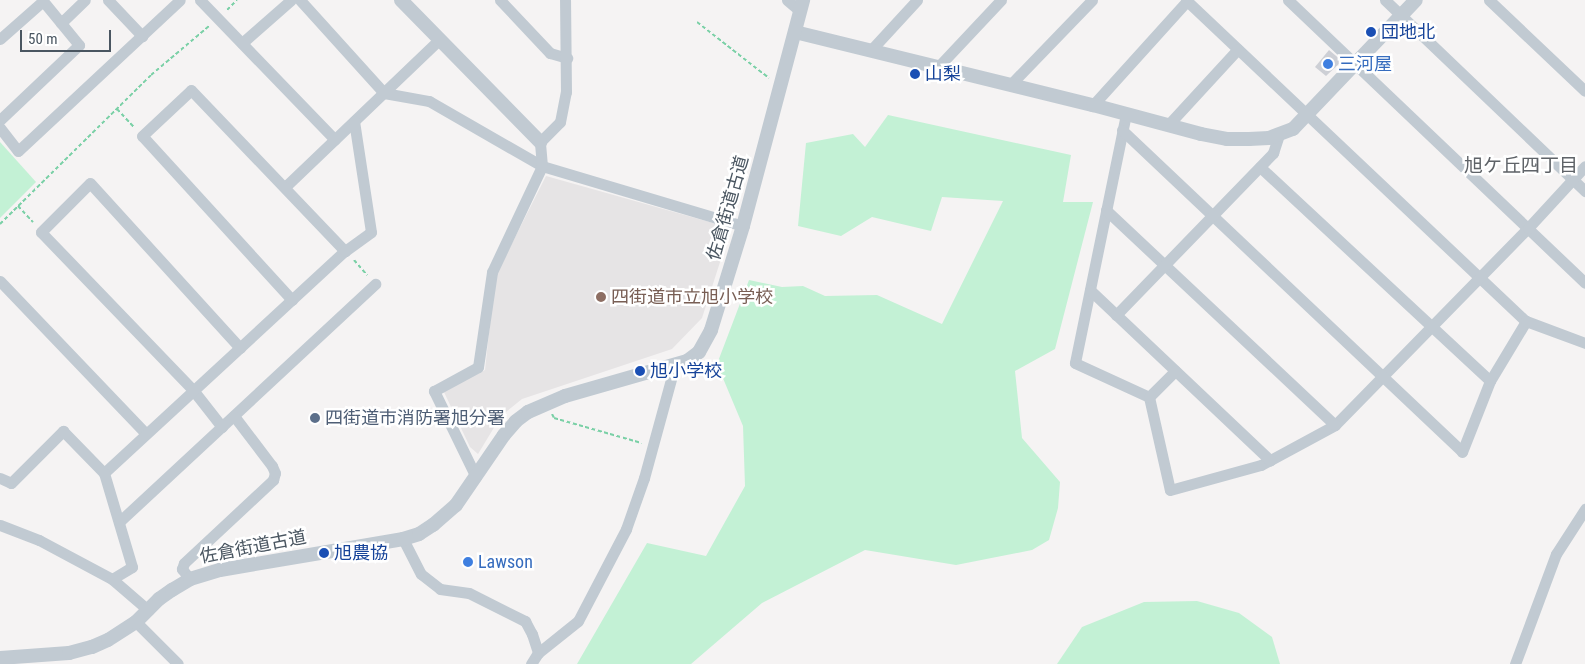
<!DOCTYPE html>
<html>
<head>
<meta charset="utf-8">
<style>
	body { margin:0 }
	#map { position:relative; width:1585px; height:664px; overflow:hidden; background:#f5f3f3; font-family:"Roboto Condensed","Noto Sans JP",sans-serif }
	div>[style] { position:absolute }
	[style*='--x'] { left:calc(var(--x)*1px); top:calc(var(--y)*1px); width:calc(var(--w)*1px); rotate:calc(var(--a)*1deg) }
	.education>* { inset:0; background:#e6e4e5 }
	.green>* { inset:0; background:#c3f1d5 }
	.building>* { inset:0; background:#cdcfd5 }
	.path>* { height:2px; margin-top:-1px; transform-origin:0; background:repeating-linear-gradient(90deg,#7ad0a6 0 4px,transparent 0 6.5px) }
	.minor>* { height:11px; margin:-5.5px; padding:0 5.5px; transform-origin:5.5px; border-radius:5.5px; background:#c1cad2 }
	.tertiary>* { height:14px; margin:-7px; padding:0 7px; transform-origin:7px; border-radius:7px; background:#c1cad2 }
	.dots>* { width:14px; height:14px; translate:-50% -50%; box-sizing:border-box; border:2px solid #fff; border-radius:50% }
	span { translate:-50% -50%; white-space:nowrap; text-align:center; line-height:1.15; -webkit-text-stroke:5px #fff; paint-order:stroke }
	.transit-label { font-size:18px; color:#164399 }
	.left { translate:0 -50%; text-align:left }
	.shop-label { font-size:18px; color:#366cbe }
	.street-label { font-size:18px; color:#4a5661 }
	.education-label { font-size:18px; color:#785e54 }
	.service-label { font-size:18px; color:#4e5e75 }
	.neighbourhood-label { font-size:19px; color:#5f6368 }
	.scale { position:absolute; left:20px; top:30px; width:91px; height:22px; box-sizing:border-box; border:2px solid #4a5661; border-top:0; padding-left:6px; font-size:15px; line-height:18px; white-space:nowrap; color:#4a5661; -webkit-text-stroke:4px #fff; paint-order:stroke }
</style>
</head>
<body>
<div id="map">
	<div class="education">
		<div style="clip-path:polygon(546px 176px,731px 228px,702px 318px,672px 349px,522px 399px,501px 416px,478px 454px,470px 447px,443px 390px,485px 370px,495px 277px)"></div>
	</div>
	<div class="green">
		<div style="clip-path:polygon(888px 115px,1071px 155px,1063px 202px,1093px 202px,1055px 349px,1015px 371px,1022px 438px,1060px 482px,1058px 508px,1049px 540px,1032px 550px,956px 565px,865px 550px,762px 603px,691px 664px,577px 664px,647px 543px,706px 556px,745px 486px,743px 426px,717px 364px,749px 280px,782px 287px,803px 286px,825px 296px,877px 295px,942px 324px,1003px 201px,942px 197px,931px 231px,872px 217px,841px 236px,798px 226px,806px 143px,853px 134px,865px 147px)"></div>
		<div style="clip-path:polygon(0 142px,36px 182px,0 218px)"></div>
		<div style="clip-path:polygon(1197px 601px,1239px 613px,1272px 637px,1280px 664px,1057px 664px,1082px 627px,1144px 602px)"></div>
	</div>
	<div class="building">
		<div style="clip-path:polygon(1329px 50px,1342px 61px,1326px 76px,1315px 67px)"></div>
	</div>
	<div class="path">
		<div style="--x:227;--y:10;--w:14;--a:-45"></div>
		<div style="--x:697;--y:22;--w:91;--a:37.9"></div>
		<div style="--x:117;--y:109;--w:25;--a:47"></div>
		<div style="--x:18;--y:206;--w:22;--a:47"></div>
		<div style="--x:0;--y:224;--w:212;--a:-44.6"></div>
		<div style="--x:151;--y:75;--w:76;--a:-40.2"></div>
		<div style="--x:354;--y:260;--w:20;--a:49"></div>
		<div style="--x:552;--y:414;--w:4;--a:63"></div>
		<div style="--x:554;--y:418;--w:91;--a:15.9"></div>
	</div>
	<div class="minor">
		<div style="--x:108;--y:0;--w:50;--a:46.6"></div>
		<div style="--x:200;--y:0;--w:194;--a:46"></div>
		<div style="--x:300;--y:0;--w:125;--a:47.9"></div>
		<div style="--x:384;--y:93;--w:46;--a:10.1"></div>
		<div style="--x:429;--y:101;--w:130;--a:29.9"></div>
		<div style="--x:542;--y:166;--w:210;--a:16.6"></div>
		<div style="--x:500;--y:0;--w:73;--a:46.7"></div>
		<div style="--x:550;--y:53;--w:18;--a:16"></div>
		<div style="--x:787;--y:0;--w:17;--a:40"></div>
		<div style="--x:1186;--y:0;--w:468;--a:43.4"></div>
		<div style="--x:1288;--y:0;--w:410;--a:43.6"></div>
		<div style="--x:1385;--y:0;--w:277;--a:43.7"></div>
		<div style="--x:1489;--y:0;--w:132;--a:43.5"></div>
		<div style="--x:61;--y:23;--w:33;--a:-44"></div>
		<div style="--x:0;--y:39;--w:57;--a:-41.5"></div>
		<div style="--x:43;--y:1;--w:57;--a:50.7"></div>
		<div style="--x:79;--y:45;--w:109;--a:136.5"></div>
		<div style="--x:242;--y:43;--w:65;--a:-41.3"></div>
		<div style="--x:871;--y:50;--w:68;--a:-47.4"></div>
		<div style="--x:938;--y:67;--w:92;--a:-46.8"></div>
		<div style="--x:1010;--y:85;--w:118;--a:-46"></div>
		<div style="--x:1093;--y:105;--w:140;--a:-47.9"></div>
		<div style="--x:1126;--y:114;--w:254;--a:101.6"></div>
		<div style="--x:1075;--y:363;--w:81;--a:24.7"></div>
		<div style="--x:1149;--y:397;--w:95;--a:77.3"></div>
		<div style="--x:1170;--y:490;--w:94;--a:-15.4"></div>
		<div style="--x:1261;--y:465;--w:84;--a:-28.4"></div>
		<div style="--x:1335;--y:425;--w:276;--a:-45.6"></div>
		<div style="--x:1528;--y:228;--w:84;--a:-47.4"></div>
		<div style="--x:1168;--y:125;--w:103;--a:-47.4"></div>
		<div style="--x:0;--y:128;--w:29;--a:52"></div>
		<div style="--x:18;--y:151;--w:221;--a:-43"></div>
		<div style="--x:1122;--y:130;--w:468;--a:43.4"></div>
		<div style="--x:1462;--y:452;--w:76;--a:-68.5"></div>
		<div style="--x:1490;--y:381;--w:70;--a:-59"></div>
		<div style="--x:1526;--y:321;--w:63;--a:20.4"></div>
		<div style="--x:1260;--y:167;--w:314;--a:42.9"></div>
		<div style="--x:285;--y:187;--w:213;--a:-43.7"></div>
		<div style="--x:1106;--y:210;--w:314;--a:43.2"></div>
		<div style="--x:0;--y:281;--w:211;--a:46.3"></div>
		<div style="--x:1090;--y:290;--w:248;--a:43.4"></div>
		<div style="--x:292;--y:300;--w:222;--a:-132.4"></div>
		<div style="--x:142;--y:136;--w:67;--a:-43.2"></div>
		<div style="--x:191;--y:90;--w:223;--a:46.3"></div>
		<div style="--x:1116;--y:315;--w:226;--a:-45.9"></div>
		<div style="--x:1273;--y:153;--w:19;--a:-72"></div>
		<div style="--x:1149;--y:397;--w:37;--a:-45"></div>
		<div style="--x:222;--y:427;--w:47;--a:-128.1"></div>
		<div style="--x:193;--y:390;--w:219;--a:-133.9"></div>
		<div style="--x:41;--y:232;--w:69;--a:-45"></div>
		<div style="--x:90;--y:183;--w:223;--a:47.7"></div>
		<div style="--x:104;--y:473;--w:328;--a:-42.7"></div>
		<div style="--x:345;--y:251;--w:32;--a:-36"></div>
		<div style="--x:371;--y:232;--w:112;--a:-98.7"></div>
		<div style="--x:476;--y:477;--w:96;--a:-116"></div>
		<div style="--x:434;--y:391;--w:50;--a:-28.6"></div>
		<div style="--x:478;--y:367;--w:96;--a:-81.6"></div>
		<div style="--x:492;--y:272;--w:117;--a:-64.7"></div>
		<div style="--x:542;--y:166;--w:24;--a:-95"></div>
		<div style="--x:540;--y:142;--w:28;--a:-45"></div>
		<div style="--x:560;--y:122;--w:31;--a:-79"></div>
		<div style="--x:566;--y:92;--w:92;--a:-90.6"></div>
		<div style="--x:0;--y:478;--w:12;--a:24"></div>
		<div style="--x:11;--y:483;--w:74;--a:-45"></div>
		<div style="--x:63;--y:431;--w:59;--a:45.7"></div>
		<div style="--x:104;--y:473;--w:98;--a:73.4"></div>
		<div style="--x:132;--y:567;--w:23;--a:149"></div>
		<div style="--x:119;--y:522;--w:350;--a:-42.9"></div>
		<div style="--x:0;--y:525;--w:42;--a:21"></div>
		<div style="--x:39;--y:540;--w:83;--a:28.1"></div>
		<div style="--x:112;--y:579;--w:48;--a:40.7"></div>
		<div style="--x:403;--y:539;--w:39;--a:63"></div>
		<div style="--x:421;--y:574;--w:24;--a:38"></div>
		<div style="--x:440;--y:589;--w:29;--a:8"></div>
		<div style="--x:469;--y:593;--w:63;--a:26.6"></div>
		<div style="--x:525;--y:621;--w:15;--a:62"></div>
		<div style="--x:532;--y:634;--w:20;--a:72"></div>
		<div style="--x:190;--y:579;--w:13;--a:-129"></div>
		<div style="--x:182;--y:569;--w:6;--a:-72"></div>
		<div style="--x:184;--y:563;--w:122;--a:-43"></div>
		<div style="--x:273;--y:480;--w:7;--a:-74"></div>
		<div style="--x:275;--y:473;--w:8;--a:-113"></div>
		<div style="--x:272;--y:466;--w:63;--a:-127.2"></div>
		<div style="--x:136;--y:622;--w:59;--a:45"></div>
		<div style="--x:531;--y:664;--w:13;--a:-58"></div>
		<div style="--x:538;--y:653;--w:51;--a:-38.7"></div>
		<div style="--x:578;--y:621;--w:104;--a:-62.4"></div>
		<div style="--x:626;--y:529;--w:54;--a:-70.6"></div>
		<div style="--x:644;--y:478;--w:117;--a:-74.7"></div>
		<div style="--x:1515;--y:664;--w:117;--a:-69.6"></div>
		<div style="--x:1556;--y:554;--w:54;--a:-57.2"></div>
	</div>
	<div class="tertiary">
		<div style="--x:401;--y:0;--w:199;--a:45.6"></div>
		<div style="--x:795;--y:32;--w:307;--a:13.8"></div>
		<div style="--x:1093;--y:105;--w:112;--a:15"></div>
		<div style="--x:1201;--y:134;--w:26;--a:11"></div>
		<div style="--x:1227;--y:139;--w:22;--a:0"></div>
		<div style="--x:1249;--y:139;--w:20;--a:-3"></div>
		<div style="--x:1269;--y:138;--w:26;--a:-21"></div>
		<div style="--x:1293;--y:129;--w:178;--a:-46.4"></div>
		<div style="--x:0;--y:658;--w:69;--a:-4.1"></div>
		<div style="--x:69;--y:653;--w:24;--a:-15"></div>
		<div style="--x:92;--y:647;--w:17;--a:-24"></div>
		<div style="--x:108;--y:640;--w:33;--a:-33"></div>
		<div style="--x:136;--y:622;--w:33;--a:-45"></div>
		<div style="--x:159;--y:599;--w:16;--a:-35"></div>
		<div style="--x:172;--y:590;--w:21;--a:-31"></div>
		<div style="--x:190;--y:579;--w:31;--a:-17"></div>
		<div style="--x:220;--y:570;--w:186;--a:-9.6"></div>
		<div style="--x:403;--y:539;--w:17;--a:-17"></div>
		<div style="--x:419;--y:534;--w:17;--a:-33"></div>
		<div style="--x:433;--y:525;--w:30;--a:-41"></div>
		<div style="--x:456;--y:505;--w:85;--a:-55.6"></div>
		<div style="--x:504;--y:435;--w:18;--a:-49"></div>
		<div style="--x:516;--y:421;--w:15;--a:-37"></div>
		<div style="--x:528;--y:412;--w:40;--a:-23.4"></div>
		<div style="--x:565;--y:396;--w:127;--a:-16"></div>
		<div style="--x:687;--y:361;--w:15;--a:-37"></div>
		<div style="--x:699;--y:352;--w:25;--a:-61"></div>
		<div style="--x:711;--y:330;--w:109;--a:-72.9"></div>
		<div style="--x:743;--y:226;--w:234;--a:-75.1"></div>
	</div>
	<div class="dots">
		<div style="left:1371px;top:32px;background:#1a4fb4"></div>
		<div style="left:1328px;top:64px;background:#3f7fe0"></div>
		<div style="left:915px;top:74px;background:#1a4fb4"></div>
		<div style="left:601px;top:297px;background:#8d6e63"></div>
		<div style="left:640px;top:371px;background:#1a4fb4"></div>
		<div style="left:315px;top:418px;background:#5c6f8a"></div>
		<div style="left:324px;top:553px;background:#1a4fb4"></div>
		<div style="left:468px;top:562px;background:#3f7fe0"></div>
	</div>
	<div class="transit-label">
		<span class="left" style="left:1381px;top:32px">団地北</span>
		<span class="left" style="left:925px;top:74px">山梨</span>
		<span class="left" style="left:650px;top:371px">旭小学校</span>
		<span class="left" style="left:334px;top:553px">旭農協</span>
	</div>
	<div class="shop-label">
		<span class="left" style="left:1338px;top:64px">三河屋</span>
		<span class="left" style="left:478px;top:562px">Lawson</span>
	</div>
	<div class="street-label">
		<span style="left:728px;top:208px;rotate:-74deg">佐倉街道古道</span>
		<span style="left:253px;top:547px;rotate:-11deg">佐倉街道古道</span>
	</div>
	<div class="education-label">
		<span class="left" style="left:611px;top:297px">四街道市立旭小学校</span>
	</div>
	<div class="service-label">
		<span class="left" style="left:325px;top:418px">四街道市消防署旭分署</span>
	</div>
	<div class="neighbourhood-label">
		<span style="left:1521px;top:166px">旭ケ丘四丁目</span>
	</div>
	<div class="scale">50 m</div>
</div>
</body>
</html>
